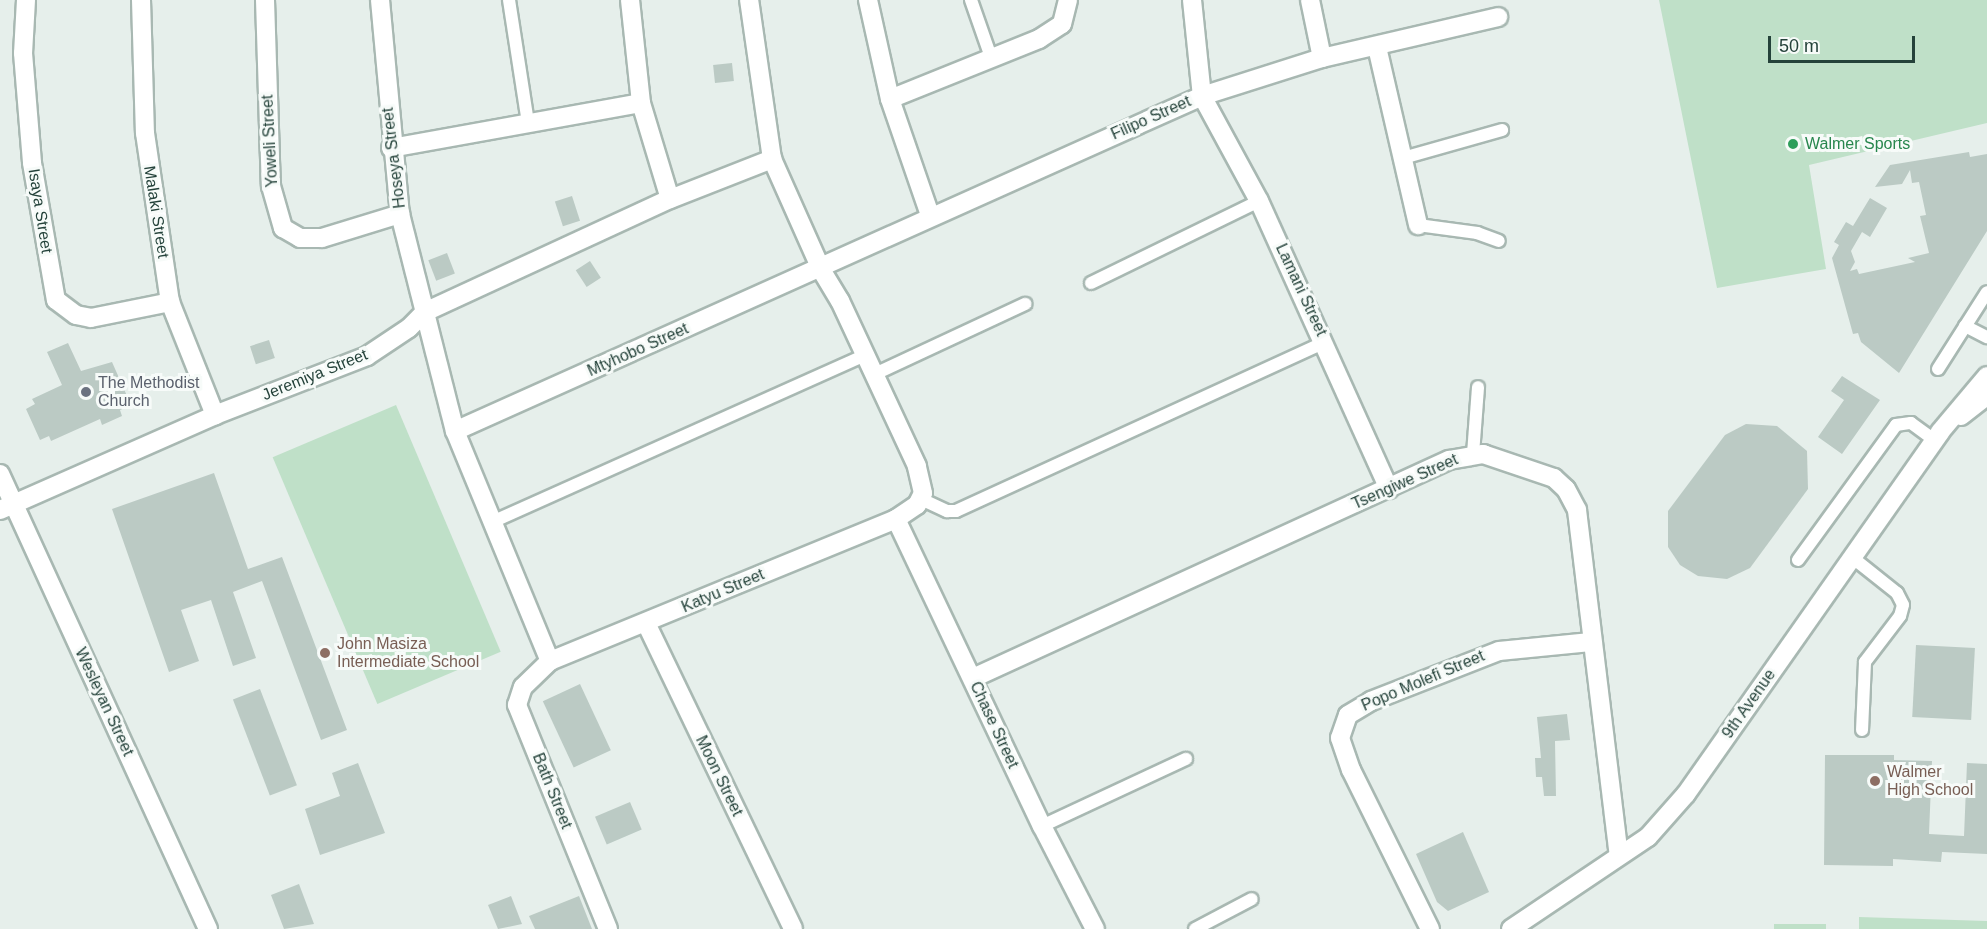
<!DOCTYPE html>
<html>
<head>
<meta charset="utf-8">
<style>
	body { margin:0 }
	#map { position:relative; width:1987px; height:929px; overflow:hidden; background:#e6efeb; font-family:Arial,sans-serif }
	div>[style] { position:absolute }
	[style*='--x'] { left:calc(var(--x)*1px); top:calc(var(--y)*1px); width:calc(var(--w)*1px); rotate:calc(var(--a)*1deg) }
	.green>* { inset:0; background:#bfe0c8; transform-origin:0 0 }
	.building>* { inset:0; background:#bbcac4; transform-origin:0 0 }
	.roads { filter:drop-shadow(2px 0 #a8b8b2) drop-shadow(-2px 0 #a8b8b2) drop-shadow(0 2px #a8b8b2) drop-shadow(0 -2px #a8b8b2) }
	.service>* { height:12px; margin:-6px; padding:0 6px; transform-origin:6px; border-radius:6px; background:#fff }
	.minor>* { height:18px; margin:-9px; padding:0 9px; transform-origin:9px; border-radius:9px; background:#fff }
	.tertiary>* { height:18px; margin:-9px; padding:0 9px; transform-origin:9px; border-radius:9px; background:#fff }
	.dots>* { width:16px; height:16px; translate:-50% -50%; box-sizing:border-box; border:3px solid #f7fbf9; border-radius:50% }
	span { translate:-50% -50%; white-space:nowrap; text-align:center; line-height:1.15; -webkit-text-stroke:6px #f7fbf9; paint-order:stroke }
	.street-label { font-size:16px; color:#24423a }
	.leisure-label { font-size:16px; color:#27864d }
	.left { translate:0 -50%; text-align:left }
	.worship-label { font-size:16px; color:#5b616d }
	.education-label { font-size:16px; color:#785e54 }
	.scale { position:absolute; left:1768px; top:36px; width:147px; height:27px; box-sizing:border-box; border:3px solid #24423a; border-top:0; padding-left:8px; font-size:18px; line-height:21px; white-space:nowrap; color:#24423a; -webkit-text-stroke:4px #f7fbf9; paint-order:stroke }
</style>
</head>
<body>
<div id="map">
	<div class="green">
		<div style="clip-path:polygon(1659px 0,1987px 0,1987px 123px,1809px 165px,1826px 269px,1717px 288px)"></div>
		<div style="left:396px;top:405px;width:268px;height:134px;rotate:67deg"></div>
		<div style="clip-path:polygon(1859px 917px,1987px 921px,1987px 929px,1859px 929px)"></div>
		<div style="left:1774px;top:924px;width:52px;height:5px"></div>
	</div>
	<div class="building">
		<div style="left:732px;top:63px;width:18px;height:19px;rotate:84deg"></div>
		<div style="clip-path:polygon(1969px 152px,1970px 157px,1987px 154px,1987px 231px,1899px 373px,1861px 342px,1858px 333px,1853px 334px,1832px 258px,1839px 245px,1834px 242px,1846px 222px,1853px 226px,1870px 198px,1887px 208px,1870px 237px,1862px 232px,1851px 251px,1855px 262px,1850px 271px,1857px 269px,1859px 274px,1915px 262px,1908px 258px,1929px 253px,1920px 216px,1926px 215px,1919px 182px,1912px 183px,1910px 170px,1902px 184px,1875px 187px,1890px 165px)"></div>
		<div style="left:572px;top:196px;width:26px;height:18px;rotate:72deg"></div>
		<div style="left:447px;top:253px;width:22px;height:20px;rotate:69deg"></div>
		<div style="left:590px;top:261px;width:20px;height:17px;rotate:57deg"></div>
		<div style="left:269px;top:340px;width:19px;height:20px;rotate:72deg"></div>
		<div style="clip-path:polygon(68px 343px,81px 371px,112px 362px,131px 405px,120px 410px,122px 416px,102px 425px,100px 419px,51px 441px,49px 436px,40px 440px,26px 409px,35px 404px,32px 399px,62px 385px,47px 352px)"></div>
		<div style="clip-path:polygon(1842px 376px,1880px 400px,1842px 454px,1818px 437px,1844px 400px,1831px 391px)"></div>
		<div style="clip-path:polygon(1746px 424px,1777px 426px,1807px 451px,1808px 489px,1750px 568px,1727px 579px,1698px 576px,1680px 565px,1668px 547px,1668px 511px,1725px 435px)"></div>
		<div style="clip-path:polygon(214px 473px,248px 569px,282px 557px,347px 730px,321px 740px,262px 581px,233px 592px,256px 658px,233px 666px,211px 600px,181px 610px,199px 661px,169px 672px,112px 509px)"></div>
		<div style="left:1916px;top:645px;width:59px;height:72px;rotate:3deg"></div>
		<div style="left:580px;top:684px;width:73px;height:41px;rotate:65deg"></div>
		<div style="left:260px;top:689px;width:103px;height:29px;rotate:69deg"></div>
		<div style="clip-path:polygon(1567px 714px,1570px 740px,1555px 741px,1556px 796px,1544px 796px,1542px 777px,1536px 777px,1535px 758px,1541px 758px,1537px 717px)"></div>
		<div style="clip-path:polygon(1825px 755px,1894px 755px,1894px 760px,1932px 761px,1929px 834px,1964px 836px,1967px 763px,1987px 764px,1987px 854px,1942px 852px,1941px 862px,1893px 859px,1893px 866px,1824px 865px)"></div>
		<div style="clip-path:polygon(358px 763px,385px 833px,320px 855px,305px 809px,340px 796px,332px 773px)"></div>
		<div style="left:630px;top:802px;width:30px;height:38px;rotate:67deg"></div>
		<div style="clip-path:polygon(1463px 832px,1489px 892px,1448px 911px,1437px 902px,1416px 854px)"></div>
		<div style="clip-path:polygon(299px 884px,314px 924px,284px 929px,271px 895px)"></div>
		<div style="clip-path:polygon(511px 896px,522px 924px,498px 929px,488px 905px)"></div>
		<div style="clip-path:polygon(579px 896px,592px 929px,535px 929px,529px 916px)"></div>
	</div>
	<div class="roads">
		<div class="service">
			<div style="--x:509;--y:0;--w:124;--a:81.2"></div>
			<div style="--x:971;--y:0;--w:64;--a:70.7"></div>
			<div style="--x:1403;--y:158;--w:103;--a:-15.8"></div>
			<div style="--x:1418;--y:225;--w:60;--a:7.7"></div>
			<div style="--x:1477;--y:233;--w:23;--a:20"></div>
			<div style="--x:1091;--y:283;--w:187;--a:-26"></div>
			<div style="--x:1965;--y:326;--w:25;--a:27"></div>
			<div style="--x:1938;--y:369;--w:91;--a:-57.5"></div>
			<div style="--x:875;--y:374;--w:166;--a:-25"></div>
			<div style="--x:1473;--y:454;--w:67;--a:-85.7"></div>
			<div style="--x:921;--y:499;--w:29;--a:25"></div>
			<div style="--x:947;--y:511;--w:9;--a:0"></div>
			<div style="--x:956;--y:511;--w:406;--a:-24.6"></div>
			<div style="--x:492;--y:522;--w:410;--a:-24.1"></div>
			<div style="--x:1853;--y:558;--w:56;--a:38.5"></div>
			<div style="--x:1897;--y:593;--w:13;--a:63"></div>
			<div style="--x:1903;--y:605;--w:11;--a:105"></div>
			<div style="--x:1900;--y:616;--w:58;--a:127.3"></div>
			<div style="--x:1865;--y:662;--w:68;--a:92.5"></div>
			<div style="--x:1798;--y:560;--w:167;--a:-54"></div>
			<div style="--x:1896;--y:425;--w:15;--a:-8"></div>
			<div style="--x:1911;--y:423;--w:29;--a:36"></div>
			<div style="--x:1042;--y:826;--w:159;--a:-25"></div>
			<div style="--x:1195;--y:929;--w:64;--a:-27.8"></div>
		</div>
		<div class="minor">
			<div style="--x:26;--y:0;--w:53;--a:93.2"></div>
			<div style="--x:23;--y:53;--w:110;--a:85.3"></div>
			<div style="--x:32;--y:163;--w:139;--a:80.1"></div>
			<div style="--x:56;--y:300;--w:25;--a:37"></div>
			<div style="--x:76;--y:315;--w:15;--a:11"></div>
			<div style="--x:91;--y:318;--w:81;--a:-11.4"></div>
			<div style="--x:141;--y:0;--w:133;--a:88.3"></div>
			<div style="--x:145;--y:133;--w:171;--a:81.6"></div>
			<div style="--x:170;--y:302;--w:122;--a:68.3"></div>
			<div style="--x:265;--y:0;--w:186;--a:88.2"></div>
			<div style="--x:271;--y:186;--w:44;--a:74.1"></div>
			<div style="--x:283;--y:228;--w:20;--a:30"></div>
			<div style="--x:300;--y:238;--w:22;--a:0"></div>
			<div style="--x:322;--y:238;--w:82;--a:-17.1"></div>
			<div style="--x:380;--y:0;--w:215;--a:84.7"></div>
			<div style="--x:400;--y:214;--w:224;--a:75.8"></div>
			<div style="--x:455;--y:431;--w:249;--a:67.6"></div>
			<div style="--x:630;--y:0;--w:104;--a:83.9"></div>
			<div style="--x:641;--y:103;--w:100;--a:73.2"></div>
			<div style="--x:868;--y:0;--w:101;--a:77.5"></div>
			<div style="--x:890;--y:99;--w:123;--a:71"></div>
			<div style="--x:1192;--y:0;--w:97;--a:84.1"></div>
			<div style="--x:1202;--y:96;--w:119;--a:61.5"></div>
			<div style="--x:1259;--y:201;--w:316;--a:65.7"></div>
			<div style="--x:1310;--y:0;--w:59;--a:78.3"></div>
			<div style="--x:1377;--y:47;--w:183;--a:77"></div>
			<div style="--x:890;--y:99;--w:161;--a:-21.9"></div>
			<div style="--x:1039;--y:39;--w:27;--a:-33"></div>
			<div style="--x:1062;--y:24;--w:25;--a:-76"></div>
			<div style="--x:391;--y:148;--w:254;--a:-10.2"></div>
			<div style="--x:455;--y:431;--w:819;--a:-24.15"></div>
			<div style="--x:1202;--y:96;--w:126;--a:-17.6"></div>
			<div style="--x:1322;--y:58;--w:181;--a:-13.1"></div>
			<div style="--x:0;--y:510;--w:235;--a:-23.8"></div>
			<div style="--x:215;--y:415;--w:163;--a:-21.2"></div>
			<div style="--x:367;--y:356;--w:50;--a:-33.7"></div>
			<div style="--x:409;--y:328;--w:23;--a:-45"></div>
			<div style="--x:425;--y:312;--w:270;--a:-24.8"></div>
			<div style="--x:670;--y:199;--w:110;--a:-21.4"></div>
			<div style="--x:896;--y:519;--w:340;--a:64.6"></div>
			<div style="--x:1042;--y:826;--w:116;--a:62.8"></div>
			<div style="--x:646;--y:623;--w:339;--a:64.3"></div>
			<div style="--x:973;--y:678;--w:524;--a:-24.61"></div>
			<div style="--x:1449;--y:460;--w:35;--a:-10"></div>
			<div style="--x:1483;--y:454;--w:75;--a:18.7"></div>
			<div style="--x:1554;--y:478;--w:16;--a:43"></div>
			<div style="--x:1566;--y:489;--w:24;--a:62"></div>
			<div style="--x:1577;--y:510;--w:348;--a:83.1"></div>
			<div style="--x:608;--y:929;--w:242;--a:-112.1"></div>
			<div style="--x:517;--y:705;--w:19;--a:-72"></div>
			<div style="--x:523;--y:687;--w:37;--a:-44"></div>
			<div style="--x:550;--y:661;--w:374;--a:-22.3"></div>
			<div style="--x:896;--y:519;--w:25;--a:-34"></div>
			<div style="--x:917;--y:505;--w:13;--a:-63"></div>
			<div style="--x:923;--y:493;--w:28;--a:-103"></div>
			<div style="--x:917;--y:466;--w:182;--a:-115"></div>
			<div style="--x:840;--y:301;--w:37;--a:-121"></div>
			<div style="--x:821;--y:269;--w:120;--a:-114"></div>
			<div style="--x:772;--y:159;--w:161;--a:-98.2"></div>
			<div style="--x:1430;--y:929;--w:178;--a:-116.4"></div>
			<div style="--x:1351;--y:770;--w:34;--a:-109"></div>
			<div style="--x:1340;--y:738;--w:24;--a:-71"></div>
			<div style="--x:1348;--y:715;--w:27;--a:-31"></div>
			<div style="--x:1371;--y:701;--w:137;--a:-21.3"></div>
			<div style="--x:1499;--y:651;--w:92;--a:-5.6"></div>
		</div>
		<div class="tertiary">
			<div style="--x:1961;--y:416;--w:33;--a:-38"></div>
			<div style="--x:0;--y:474;--w:500;--a:65.43"></div>
			<div style="--x:1511;--y:929;--w:165;--a:-33.9"></div>
			<div style="--x:1648;--y:837;--w:57;--a:-48.5"></div>
			<div style="--x:1686;--y:794;--w:442;--a:-54.9"></div>
			<div style="--x:1940;--y:432;--w:73;--a:-50"></div>
		</div>
	</div>
	<div class="dots">
		<div style="left:1793px;top:144px;background:#2e9e5b"></div>
		<div style="left:86px;top:392px;background:#6b7280"></div>
		<div style="left:325px;top:653px;background:#8d6e63"></div>
		<div style="left:1875px;top:781px;background:#8d6e63"></div>
	</div>
	<div class="street-label">
		<span style="left:1151px;top:118px;rotate:-24deg">Filipo Street</span>
		<span style="left:270px;top:141px;rotate:-93deg">Yoweli Street</span>
		<span style="left:394px;top:158px;rotate:-97deg">Hoseya Street</span>
		<span style="left:40px;top:211px;rotate:81deg">Isaya Street</span>
		<span style="left:156px;top:212px;rotate:81deg">Malaki Street</span>
		<span style="left:1301px;top:290px;rotate:65deg">Lamani Street</span>
		<span style="left:638px;top:350px;rotate:-24deg">Mtyhobo Street</span>
		<span style="left:315px;top:375px;rotate:-22deg">Jeremiya Street</span>
		<span style="left:1405px;top:482px;rotate:-24deg">Tsengiwe Street</span>
		<span style="left:723px;top:591px;rotate:-23deg">Katyu Street</span>
		<span style="left:1423px;top:681px;rotate:-23deg">Popo Molefi Street</span>
		<span style="left:104px;top:702px;rotate:65deg">Wesleyan Street</span>
		<span style="left:1749px;top:704px;rotate:-55deg">9th Avenue</span>
		<span style="left:994px;top:725px;rotate:65deg">Chase Street</span>
		<span style="left:719px;top:776px;rotate:64deg">Moon Street</span>
		<span style="left:552px;top:791px;rotate:68deg">Bath Street</span>
	</div>
	<div class="leisure-label">
		<span class="left" style="left:1805px;top:144px">Walmer Sports</span>
	</div>
	<div class="worship-label">
		<span class="left" style="left:98px;top:392px">The Methodist<br>Church</span>
	</div>
	<div class="education-label">
		<span class="left" style="left:337px;top:653px">John Masiza<br>Intermediate School</span>
		<span class="left" style="left:1887px;top:781px">Walmer<br>High School</span>
	</div>
	<div class="scale">50 m</div>
</div>
</body>
</html>
